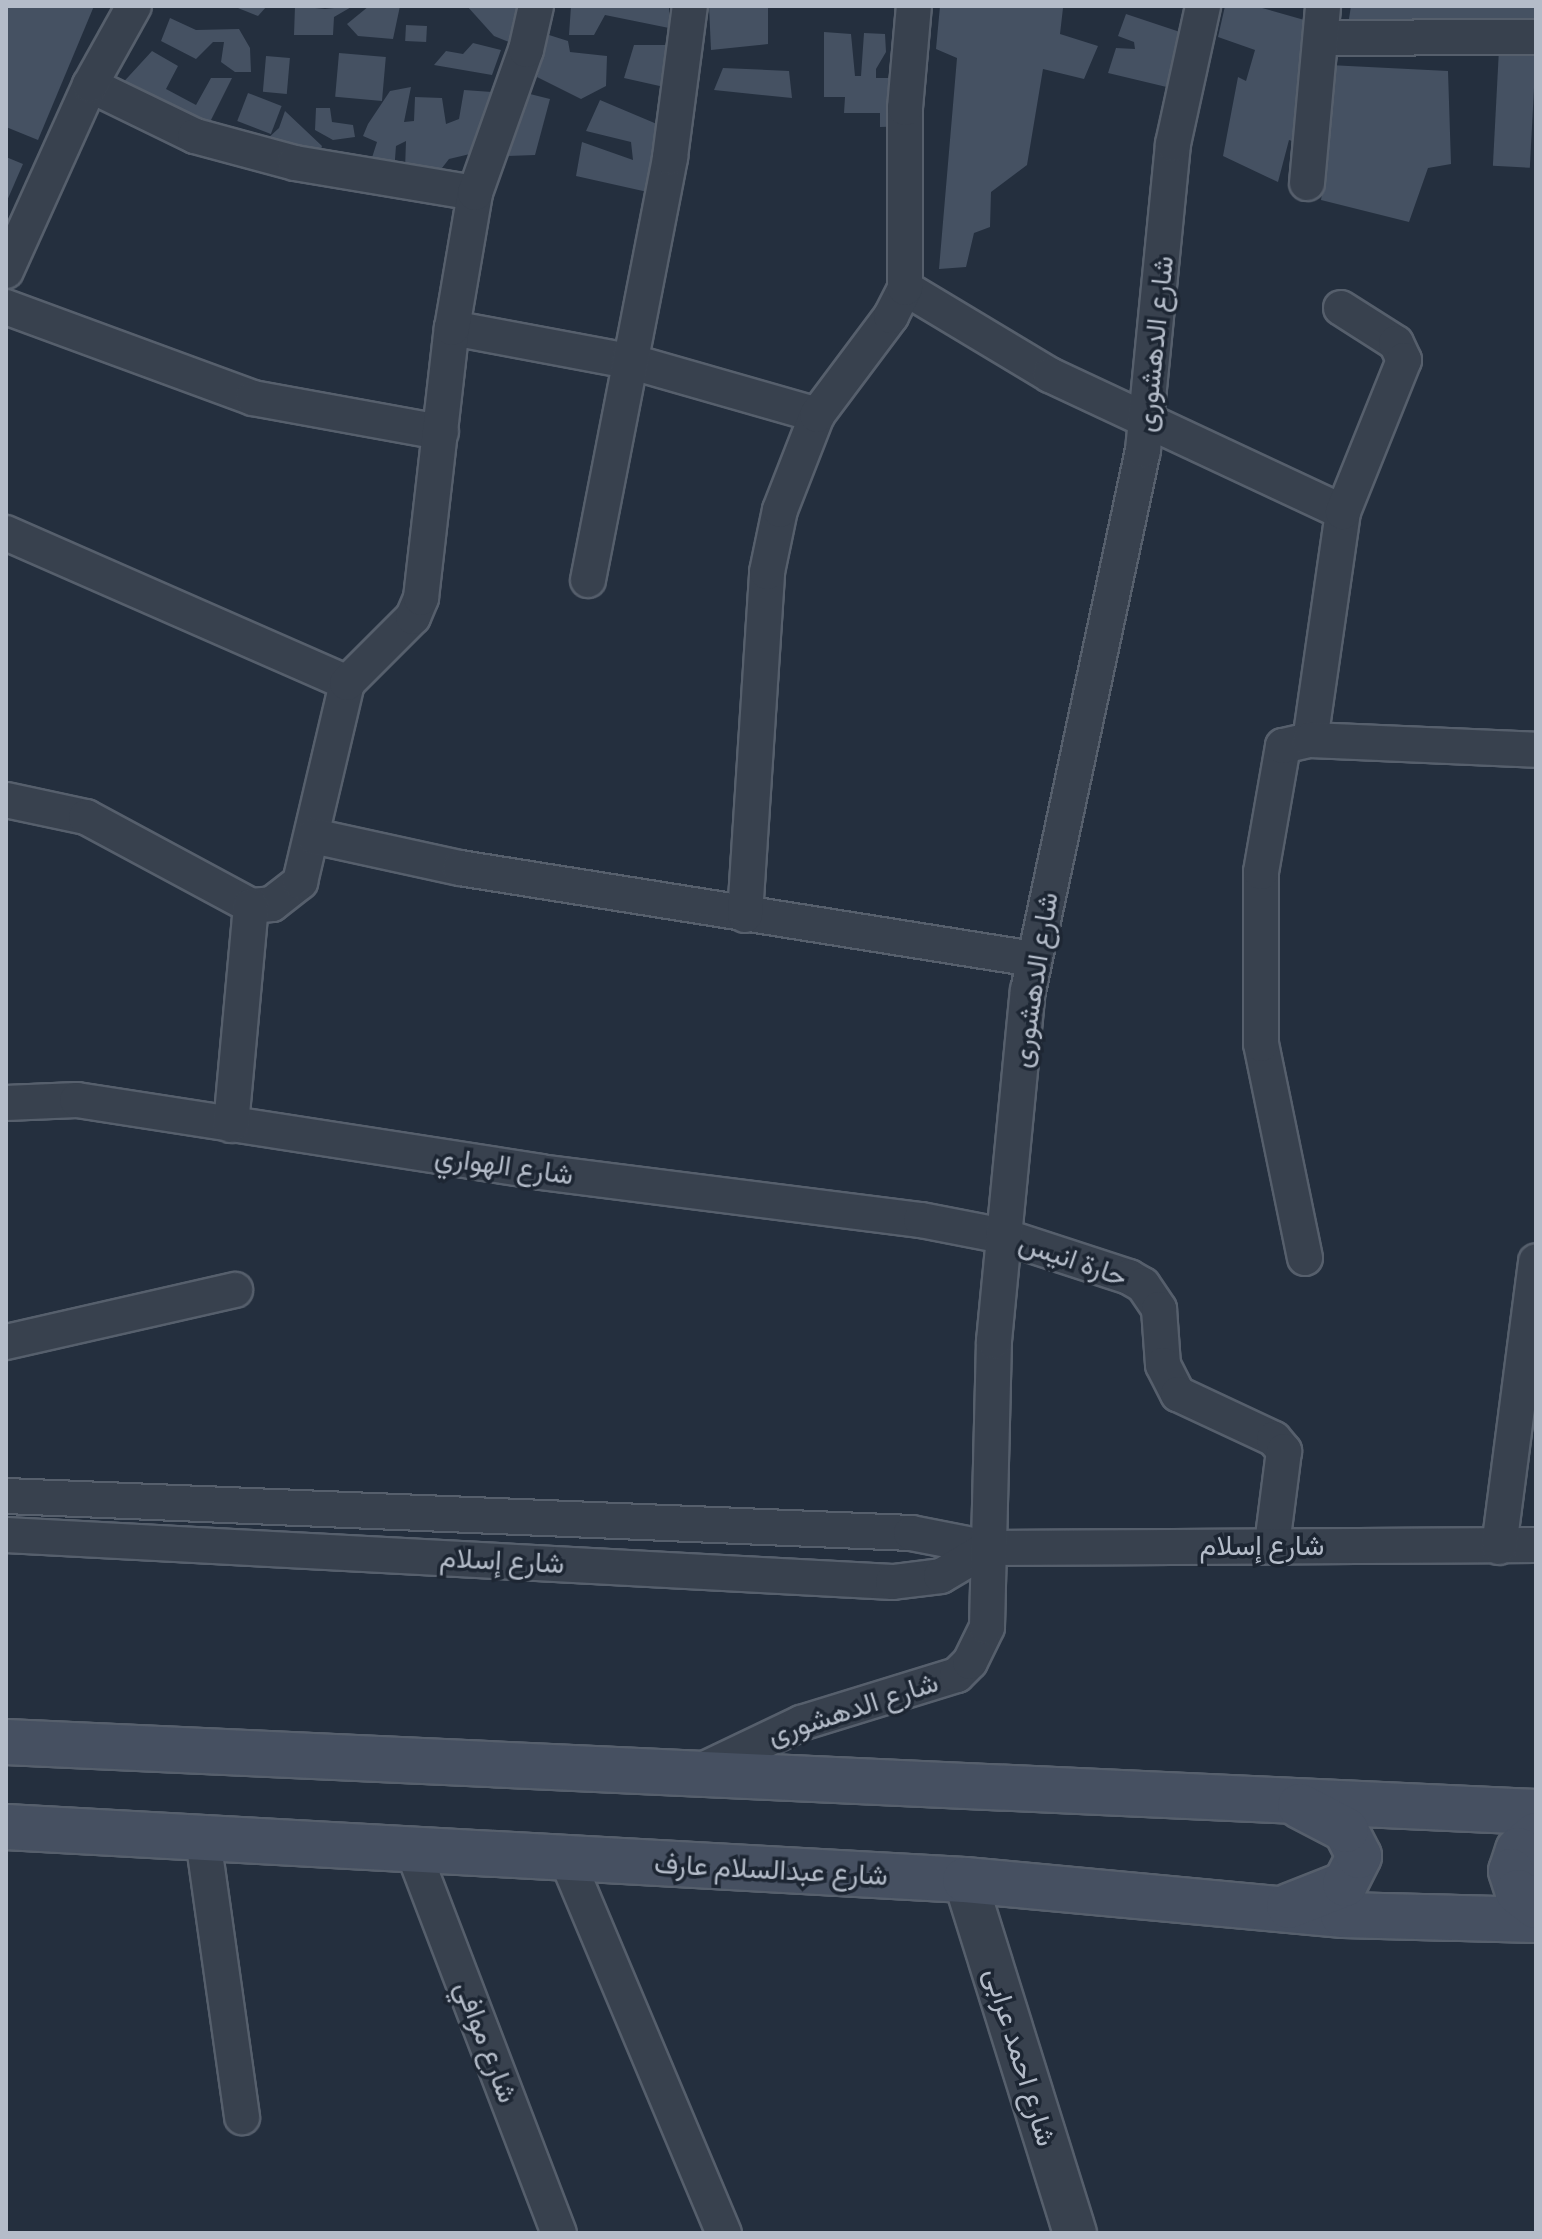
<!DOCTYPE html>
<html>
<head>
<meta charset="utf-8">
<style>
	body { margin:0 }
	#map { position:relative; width:1542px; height:2239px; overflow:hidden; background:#242f3e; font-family:"Roboto Condensed",Vazirmatn,sans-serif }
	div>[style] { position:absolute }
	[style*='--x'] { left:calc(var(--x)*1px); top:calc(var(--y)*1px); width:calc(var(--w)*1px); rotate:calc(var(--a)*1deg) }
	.building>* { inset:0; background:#455162; transform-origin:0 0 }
	.roads { filter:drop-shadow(2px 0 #565f6c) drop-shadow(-2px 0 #565f6c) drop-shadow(0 2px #565f6c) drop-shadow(0 -2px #565f6c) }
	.minor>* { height:34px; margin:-17px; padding:0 17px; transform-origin:17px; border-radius:17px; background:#38414e }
	.tertiary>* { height:42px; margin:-21px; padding:0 21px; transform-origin:21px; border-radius:21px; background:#38414e }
	.secondary>* { height:44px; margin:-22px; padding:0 22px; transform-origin:22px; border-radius:22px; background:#465061 }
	span { translate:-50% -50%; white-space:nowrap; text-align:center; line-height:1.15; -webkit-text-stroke:7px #1d2633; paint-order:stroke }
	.street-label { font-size:28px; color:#b4bcc9 }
	.frame { position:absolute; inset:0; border:8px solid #b4bcc9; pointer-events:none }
</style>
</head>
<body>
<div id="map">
	<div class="building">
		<div style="clip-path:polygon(6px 6px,94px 6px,38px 140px,6px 127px)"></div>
		<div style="clip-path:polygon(233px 6px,267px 6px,258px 16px)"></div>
		<div style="clip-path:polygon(295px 6px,325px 9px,353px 6px,334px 17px,333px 35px,294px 35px)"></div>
		<div style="clip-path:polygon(369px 6px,400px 6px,393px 39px,358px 36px,347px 24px)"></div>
		<div style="clip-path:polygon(467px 6px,525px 6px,511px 43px,494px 36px)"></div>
		<div style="clip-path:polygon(571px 6px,669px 6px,669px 28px,605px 15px,594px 35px,569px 35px)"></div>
		<div style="clip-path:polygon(709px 6px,768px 6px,768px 44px,711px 50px)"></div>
		<div style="clip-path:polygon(940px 6px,1055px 6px,1063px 8px,1060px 34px,1098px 46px,1084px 79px,1043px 69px,1027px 165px,991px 192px,990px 227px,974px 233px,966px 267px,939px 269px,957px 58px,936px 49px)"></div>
		<div style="clip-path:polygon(1225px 6px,1255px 6px,1329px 27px,1329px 65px,1448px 71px,1451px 164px,1428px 168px,1409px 222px,1321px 200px,1329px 153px,1289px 140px,1278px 182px,1223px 156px,1238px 77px,1246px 81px,1255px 50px,1218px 37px)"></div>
		<div style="clip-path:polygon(1351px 6px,1536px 6px,1536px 28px,1348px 25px)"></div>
		<div style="clip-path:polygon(1126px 14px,1186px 34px,1175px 89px,1108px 73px,1116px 48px,1135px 49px,1134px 42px,1118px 36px)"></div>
		<div style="clip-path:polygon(170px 18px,196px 30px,239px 29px,250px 48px,251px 72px,235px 72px,221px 62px,224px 42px,213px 42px,196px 59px,161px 41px)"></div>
		<div style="left:406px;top:25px;width:21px;height:16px;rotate:3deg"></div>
		<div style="clip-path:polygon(824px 32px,851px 34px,855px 76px,861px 76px,864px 33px,885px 34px,886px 52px,876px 69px,876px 78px,917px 78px,924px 89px,922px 121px,913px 120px,913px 126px,880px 127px,880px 113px,844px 113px,845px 97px,824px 97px)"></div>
		<div style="clip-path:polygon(549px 35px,568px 41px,570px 52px,607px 56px,606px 86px,581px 99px,537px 77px)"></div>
		<div style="clip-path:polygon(473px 43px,501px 50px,492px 75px,434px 65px,446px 51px,463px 54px)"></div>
		<div style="clip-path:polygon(634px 45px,669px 45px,664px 87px,624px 78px)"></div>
		<div style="left:1499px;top:49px;width:37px;height:117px;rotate:3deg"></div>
		<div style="clip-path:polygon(152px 51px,178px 66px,166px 89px,196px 105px,211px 78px,232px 78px,205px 132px,118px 88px)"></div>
		<div style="left:339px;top:53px;width:47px;height:44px;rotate:5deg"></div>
		<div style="left:266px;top:56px;width:24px;height:36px;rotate:5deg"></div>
		<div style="clip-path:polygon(723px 68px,789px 71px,792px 98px,714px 90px)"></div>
		<div style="clip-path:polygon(411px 87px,404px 122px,414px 121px,415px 97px,442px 98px,446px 124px,459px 119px,464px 90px,492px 92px,470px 154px,449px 159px,435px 177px,405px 169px,406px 141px,396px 146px,394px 172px,369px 167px,377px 142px,363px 136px,368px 124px,390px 91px)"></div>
		<div style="left:248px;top:93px;width:36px;height:30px;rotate:21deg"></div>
		<div style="clip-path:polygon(526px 93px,550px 99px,535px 155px,505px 156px)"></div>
		<div style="clip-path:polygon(600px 100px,664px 127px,652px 193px,576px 176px,582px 142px,633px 160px,631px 142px,586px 131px)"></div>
		<div style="clip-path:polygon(316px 108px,330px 108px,332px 122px,353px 125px,355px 137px,333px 140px,315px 130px)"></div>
		<div style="clip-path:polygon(285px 111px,322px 146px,318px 161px,264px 142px,279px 128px)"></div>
		<div style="clip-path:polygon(6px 157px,23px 164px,6px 203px)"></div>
	</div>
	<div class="roads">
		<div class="minor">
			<div style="--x:1321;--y:38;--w:215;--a:-0.3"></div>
			<div style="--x:90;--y:85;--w:117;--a:25.9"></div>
			<div style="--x:195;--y:136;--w:104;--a:15.1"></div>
			<div style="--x:295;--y:163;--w:182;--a:9.5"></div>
			<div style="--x:1307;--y:183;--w:178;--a:-84.8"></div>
			<div style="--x:6;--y:271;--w:204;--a:-65.7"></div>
			<div style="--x:90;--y:85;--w:90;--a:-60.9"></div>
			<div style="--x:905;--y:288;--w:169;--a:31"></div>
			<div style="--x:1050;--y:375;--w:323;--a:25.1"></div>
			<div style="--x:1343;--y:512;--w:230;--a:98.2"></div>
			<div style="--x:6;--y:307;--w:263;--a:20.2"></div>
			<div style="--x:253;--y:398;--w:191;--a:10.3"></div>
			<div style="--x:1341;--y:308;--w:65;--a:32.5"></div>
			<div style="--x:1396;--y:343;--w:19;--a:65"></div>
			<div style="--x:1404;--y:360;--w:164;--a:111.9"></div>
			<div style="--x:452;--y:328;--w:180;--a:10.6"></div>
			<div style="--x:629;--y:361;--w:196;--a:16"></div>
			<div style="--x:6;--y:533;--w:373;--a:23.7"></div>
			<div style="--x:588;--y:580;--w:431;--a:-79"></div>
			<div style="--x:670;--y:157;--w:152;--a:-82.5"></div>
			<div style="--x:6;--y:800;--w:82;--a:12"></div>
			<div style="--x:86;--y:817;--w:187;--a:28.3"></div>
			<div style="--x:251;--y:906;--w:21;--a:-5"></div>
			<div style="--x:272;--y:904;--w:36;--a:-38"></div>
			<div style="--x:300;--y:882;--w:204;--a:-76.7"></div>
			<div style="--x:347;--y:683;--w:93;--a:-45"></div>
			<div style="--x:413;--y:617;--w:21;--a:-67"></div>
			<div style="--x:421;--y:598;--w:272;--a:-83.5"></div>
			<div style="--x:452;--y:328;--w:137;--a:-80.3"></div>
			<div style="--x:475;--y:193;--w:152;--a:-70.4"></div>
			<div style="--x:526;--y:50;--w:45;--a:-77.2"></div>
			<div style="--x:313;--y:836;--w:150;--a:12.3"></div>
			<div style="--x:460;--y:868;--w:580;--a:9.02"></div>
			<div style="--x:745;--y:915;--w:344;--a:-86.3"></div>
			<div style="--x:767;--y:572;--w:63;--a:-78.2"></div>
			<div style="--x:780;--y:510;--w:102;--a:-68.7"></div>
			<div style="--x:817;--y:415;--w:124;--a:-53.2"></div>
			<div style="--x:891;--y:316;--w:31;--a:-63"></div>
			<div style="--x:905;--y:288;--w:180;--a:-90"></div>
			<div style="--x:905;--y:108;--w:102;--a:-85"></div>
			<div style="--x:6;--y:1103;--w:71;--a:-2.4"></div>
			<div style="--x:77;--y:1100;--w:469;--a:8.8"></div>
			<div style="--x:540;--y:1172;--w:384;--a:7.2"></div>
			<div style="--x:921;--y:1220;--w:84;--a:11"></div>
			<div style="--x:1003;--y:1236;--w:133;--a:18"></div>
			<div style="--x:1129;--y:1277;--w:16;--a:30"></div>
			<div style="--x:1143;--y:1285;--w:29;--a:56"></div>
			<div style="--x:1159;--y:1309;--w:56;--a:85.9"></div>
			<div style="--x:1163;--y:1365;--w:33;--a:63"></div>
			<div style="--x:1178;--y:1394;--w:106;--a:25.1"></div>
			<div style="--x:1274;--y:1439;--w:16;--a:50"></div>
			<div style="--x:1284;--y:1451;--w:95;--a:97.3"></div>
			<div style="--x:231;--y:1125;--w:220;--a:-84.8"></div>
			<div style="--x:1305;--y:1258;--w:218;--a:-101.6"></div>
			<div style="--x:1261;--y:1044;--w:172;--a:-90"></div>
			<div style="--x:1261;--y:872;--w:128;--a:-80.1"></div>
			<div style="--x:1283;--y:746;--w:28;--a:-13"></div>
			<div style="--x:1310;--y:740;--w:226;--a:2.5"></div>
			<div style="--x:6;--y:1342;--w:235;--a:-12.8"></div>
			<div style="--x:6;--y:1496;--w:906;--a:2.34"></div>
			<div style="--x:911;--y:1533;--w:78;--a:11"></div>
			<div style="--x:988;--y:1548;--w:548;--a:-0.31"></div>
			<div style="--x:6;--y:1535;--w:888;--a:3.03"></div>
			<div style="--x:893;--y:1582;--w:48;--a:-7.1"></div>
			<div style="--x:941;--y:1576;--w:55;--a:-30.8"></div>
			<div style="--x:1499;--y:1547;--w:288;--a:-82.6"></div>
			<div style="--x:692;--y:1775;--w:121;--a:-25.5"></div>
			<div style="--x:801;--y:1723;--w:163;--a:-17.1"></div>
			<div style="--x:957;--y:1675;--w:18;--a:-45"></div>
			<div style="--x:970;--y:1662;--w:39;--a:-64"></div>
			<div style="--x:987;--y:1627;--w:286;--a:-88.6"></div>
			<div style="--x:994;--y:1341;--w:352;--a:-84.5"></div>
			<div style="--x:1028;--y:991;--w:553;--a:-78"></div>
			<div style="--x:1143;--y:450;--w:307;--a:-84.4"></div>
			<div style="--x:1173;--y:144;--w:141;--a:-77.7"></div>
			<div style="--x:203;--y:1839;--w:281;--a:82"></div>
			<div style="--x:413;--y:1851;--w:409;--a:69.1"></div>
			<div style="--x:567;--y:1860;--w:405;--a:67.2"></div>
		</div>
		<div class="tertiary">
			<div style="--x:965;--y:1880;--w:370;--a:72.7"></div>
		</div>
		<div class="secondary">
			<div style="--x:6;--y:1742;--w:1532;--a:2.62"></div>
			<div style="--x:6;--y:1827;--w:960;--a:3.16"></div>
			<div style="--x:965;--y:1880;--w:380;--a:5.3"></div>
			<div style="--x:1343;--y:1915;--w:193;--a:1.5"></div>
			<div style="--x:1536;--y:1835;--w:23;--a:140"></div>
			<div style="--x:1518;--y:1850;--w:22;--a:108"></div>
			<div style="--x:1511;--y:1871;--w:22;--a:72"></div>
			<div style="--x:1518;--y:1892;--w:23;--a:38"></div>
			<div style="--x:1289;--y:1906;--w:60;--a:-21.4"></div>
			<div style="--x:1345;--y:1884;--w:31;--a:-63"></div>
			<div style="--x:1359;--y:1856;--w:29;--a:-117"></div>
			<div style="--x:1346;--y:1830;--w:52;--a:-152.4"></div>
		</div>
	</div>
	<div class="street-label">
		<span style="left:1155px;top:344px;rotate:-84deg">شارع الدهشورى</span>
		<span style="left:1035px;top:980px;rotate:-81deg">شارع الدهشورى</span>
		<span style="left:504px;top:1166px;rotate:8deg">شارع الهواري</span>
		<span style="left:1073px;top:1260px;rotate:19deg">حارة انيس</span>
		<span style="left:1262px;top:1546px">شارع إسلام</span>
		<span style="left:502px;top:1561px;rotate:3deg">شارع إسلام</span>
		<span style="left:853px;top:1709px;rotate:-18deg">شارع الدهشورى</span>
		<span style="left:771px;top:1870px;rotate:3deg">شارع عبدالسلام عارف</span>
		<span style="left:486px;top:2042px;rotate:69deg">شارع موافي</span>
		<span style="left:1020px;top:2057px;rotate:73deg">شارع احمد عرابى</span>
	</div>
	<div class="frame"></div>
</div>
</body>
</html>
